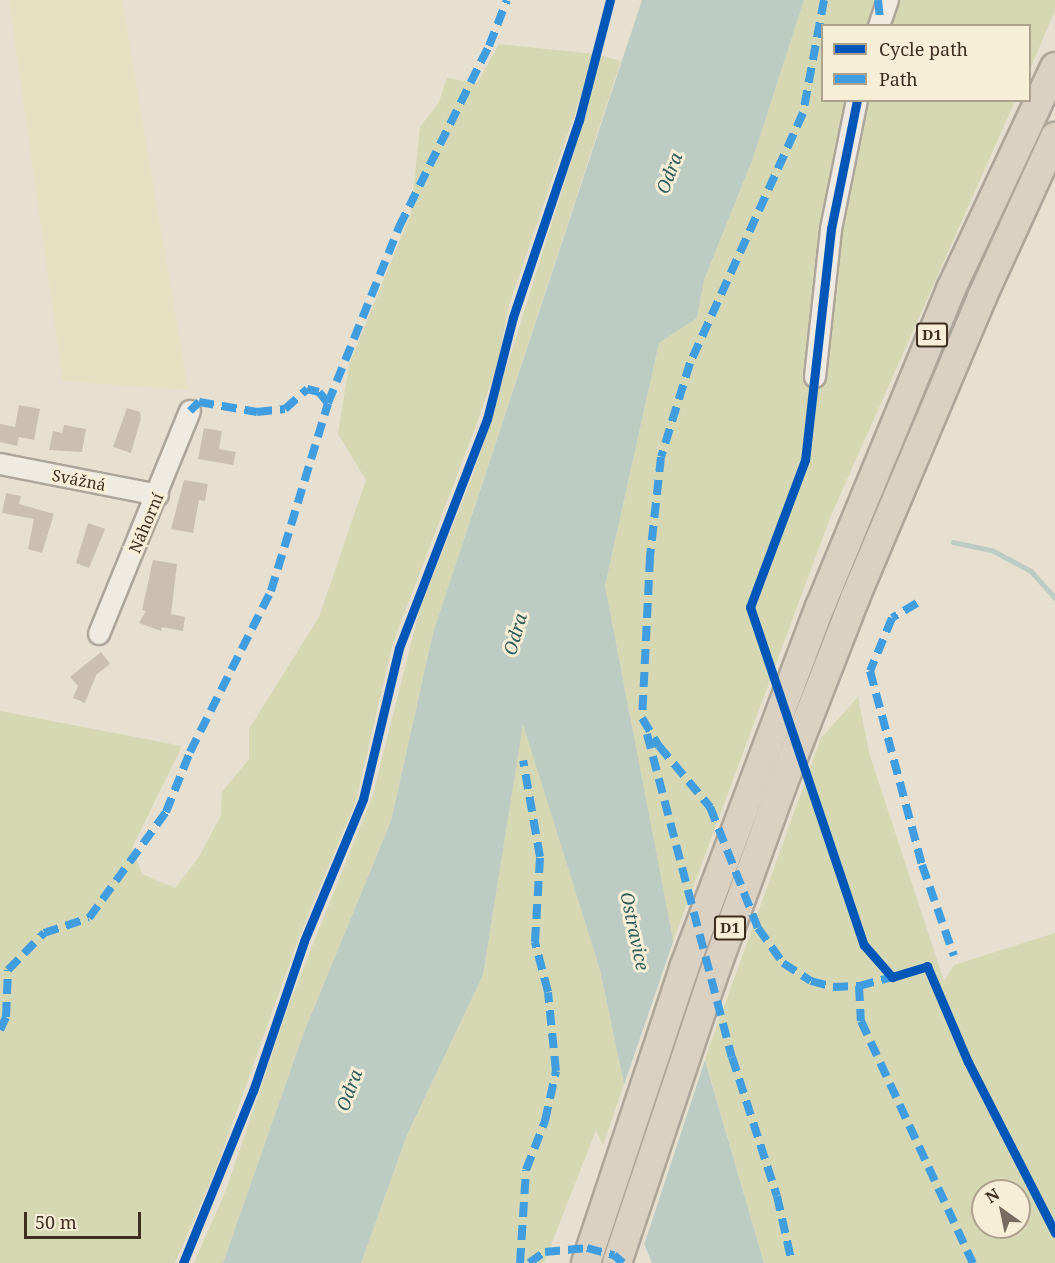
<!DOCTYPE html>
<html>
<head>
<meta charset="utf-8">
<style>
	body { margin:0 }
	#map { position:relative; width:1055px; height:1263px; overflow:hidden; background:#e7e0d1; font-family:"Noto Serif",serif }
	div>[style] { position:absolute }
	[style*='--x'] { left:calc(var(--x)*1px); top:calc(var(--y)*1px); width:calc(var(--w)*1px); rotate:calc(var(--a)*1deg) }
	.farmland>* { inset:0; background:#e6dfc2 }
	.green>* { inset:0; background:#d6d7b3 }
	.water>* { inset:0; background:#bcccc2 }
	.pier>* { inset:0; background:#e7e0d1 }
	.stream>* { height:4.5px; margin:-2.25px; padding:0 2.25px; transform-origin:2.25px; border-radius:2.25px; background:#bcccc2 }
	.building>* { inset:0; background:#cbbfb2 }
	.roads { filter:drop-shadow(2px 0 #ada599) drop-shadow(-2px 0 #ada599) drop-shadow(0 2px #ada599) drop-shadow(0 -2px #ada599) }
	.minor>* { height:20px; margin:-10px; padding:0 10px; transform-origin:10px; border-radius:10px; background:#efebe3 }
	.highway>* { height:28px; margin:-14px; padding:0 14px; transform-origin:14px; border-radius:14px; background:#dad1c2 }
	.quiet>* { height:8px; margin-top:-4px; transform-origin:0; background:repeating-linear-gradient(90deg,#3f9de0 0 15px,transparent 0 23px) }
	.cycleway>* { height:9px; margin:-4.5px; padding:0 4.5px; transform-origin:4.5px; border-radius:4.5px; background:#0057b8 }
	span { translate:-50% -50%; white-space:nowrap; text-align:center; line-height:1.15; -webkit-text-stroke:6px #f7eed8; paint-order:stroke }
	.shield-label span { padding:2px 4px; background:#f7eed8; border:2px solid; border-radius:4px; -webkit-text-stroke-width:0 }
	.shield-label { font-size:15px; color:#3d2e20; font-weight:700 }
	.street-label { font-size:16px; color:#3d2e20 }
	.water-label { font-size:18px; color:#2f5d5a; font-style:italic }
	.legend { position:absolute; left:821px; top:24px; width:210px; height:78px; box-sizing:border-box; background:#f7eed8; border:2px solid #ada18e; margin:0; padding:8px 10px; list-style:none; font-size:18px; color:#3d2e20 }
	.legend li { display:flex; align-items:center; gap:12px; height:30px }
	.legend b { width:30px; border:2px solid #ada18e }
	.north { position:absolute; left:971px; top:1179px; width:60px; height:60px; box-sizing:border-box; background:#f7eed8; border:2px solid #ada18e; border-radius:50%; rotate:327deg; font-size:16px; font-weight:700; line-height:24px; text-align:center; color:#3d2e20 }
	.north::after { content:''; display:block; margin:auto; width:21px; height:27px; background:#786c5e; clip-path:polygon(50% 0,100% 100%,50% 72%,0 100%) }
	.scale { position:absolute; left:24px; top:1212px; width:117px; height:27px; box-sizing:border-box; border:3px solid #3d2e20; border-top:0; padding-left:8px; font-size:18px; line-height:21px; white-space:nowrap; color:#3d2e20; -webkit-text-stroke:4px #f7eed8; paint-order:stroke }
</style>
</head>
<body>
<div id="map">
	<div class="farmland">
		<div style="clip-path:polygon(9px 0,122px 0,188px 390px,63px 381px)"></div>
	</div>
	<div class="green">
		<div style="clip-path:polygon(804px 0,1055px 0,1055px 11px,1030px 69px,1030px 26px,822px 26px,822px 100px,1015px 101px,830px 518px,673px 942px,605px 586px,659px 343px,697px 318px,704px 280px,753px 158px)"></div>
		<div style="clip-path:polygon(499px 44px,595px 54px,509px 306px,497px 366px,474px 431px,393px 643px,356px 801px,299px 937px,217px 1167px,175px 1263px,0 1263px,0 711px,182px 746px,132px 848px,142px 874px,175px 888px,199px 857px,221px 815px,222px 792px,249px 759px,249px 729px,319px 617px,366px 480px,338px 434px,349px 365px,411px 213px,420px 127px,439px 102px,447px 78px,477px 83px)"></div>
		<div style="clip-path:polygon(599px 55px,621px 61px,433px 633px,391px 821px,304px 1032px,223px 1263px,194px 1263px,226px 1190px,289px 1004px,373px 794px,420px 608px,473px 475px,578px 139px)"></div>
		<div style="clip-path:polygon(evenodd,858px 697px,870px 756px,944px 981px,954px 965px,1055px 933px,1055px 1263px,764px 1263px,705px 1059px,821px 738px,858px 697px,983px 1191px,1019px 1191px,1019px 1227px,983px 1227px,983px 1191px)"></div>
		<div style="clip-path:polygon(523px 722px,600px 970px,624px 1084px,603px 1146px,596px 1130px,544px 1263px,361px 1263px,407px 1135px,483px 975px)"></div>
	</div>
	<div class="water">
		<div style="clip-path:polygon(642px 0,804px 0,753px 158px,704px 280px,697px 318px,659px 343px,605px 586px,679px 971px,764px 1263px,652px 1263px,644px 1244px,624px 1084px,600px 970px,523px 724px,483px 975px,407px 1135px,361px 1263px,223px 1263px,304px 1032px,391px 821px,433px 633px)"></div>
	</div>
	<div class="pier">
		<div style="clip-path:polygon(675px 936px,707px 1054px,643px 1248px,622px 1091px)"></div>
	</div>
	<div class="stream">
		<div style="--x:953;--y:542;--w:40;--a:12"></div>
		<div style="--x:992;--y:550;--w:44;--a:28.3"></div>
		<div style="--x:1031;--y:571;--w:36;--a:48"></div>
	</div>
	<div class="building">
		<div style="clip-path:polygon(19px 405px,40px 409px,34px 440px,19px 437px,17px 446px,0 442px,0 424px,15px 427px)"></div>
		<div style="clip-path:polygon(127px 408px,140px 412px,141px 418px,131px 453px,113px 447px)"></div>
		<div style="clip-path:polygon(64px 425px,86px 429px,82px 452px,49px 450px,53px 431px,62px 433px)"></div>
		<div style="clip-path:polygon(204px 428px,222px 431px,219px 449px,236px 452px,233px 465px,198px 459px)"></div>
		<div style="clip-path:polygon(184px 480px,208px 484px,205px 501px,199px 500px,193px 533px,171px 529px)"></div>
		<div style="clip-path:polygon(6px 493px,21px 496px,19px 504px,54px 514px,42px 553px,28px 549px,34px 519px,2px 513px)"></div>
		<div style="clip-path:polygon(88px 523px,105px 529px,89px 568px,76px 563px)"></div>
		<div style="clip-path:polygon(153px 560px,177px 564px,171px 614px,185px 617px,183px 631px,162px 627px,161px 631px,139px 623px,146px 611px,142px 610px)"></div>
		<div style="clip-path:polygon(101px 652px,110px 664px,96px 675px,85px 703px,73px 698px,78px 686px,70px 677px)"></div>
	</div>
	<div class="roads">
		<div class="minor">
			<div style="--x:879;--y:26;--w:28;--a:-71"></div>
			<div style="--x:815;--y:377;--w:149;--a:-83.8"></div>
			<div style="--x:831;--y:229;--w:132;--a:-78.6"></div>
			<div style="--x:0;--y:464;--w:161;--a:11.1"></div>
			<div style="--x:99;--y:634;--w:241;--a:-67.8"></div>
		</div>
		<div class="highway">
			<div style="--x:586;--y:1263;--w:311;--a:-71.6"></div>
			<div style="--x:684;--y:968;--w:386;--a:-69.4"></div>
			<div style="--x:820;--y:607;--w:344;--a:-67.6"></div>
			<div style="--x:951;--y:289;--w:245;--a:-64.9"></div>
			<div style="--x:617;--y:1263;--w:299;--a:-71.5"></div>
			<div style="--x:712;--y:979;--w:203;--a:-70.1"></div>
			<div style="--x:781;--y:788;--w:204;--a:-68.7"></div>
			<div style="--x:855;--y:598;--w:327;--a:-67.1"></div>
			<div style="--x:982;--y:297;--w:176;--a:-65.5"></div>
		</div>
	</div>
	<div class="quiet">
		<div style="--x:824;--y:0;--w:115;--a:100.5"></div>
		<div style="--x:803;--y:113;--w:274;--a:114.3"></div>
		<div style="--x:690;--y:363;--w:98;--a:107.1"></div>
		<div style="--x:661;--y:457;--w:101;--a:96.3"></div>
		<div style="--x:650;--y:557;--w:161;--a:92.8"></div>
		<div style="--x:642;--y:718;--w:33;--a:59"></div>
		<div style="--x:659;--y:746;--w:80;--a:50.1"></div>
		<div style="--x:710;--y:807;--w:130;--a:68.4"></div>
		<div style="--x:758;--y:928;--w:43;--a:54.5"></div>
		<div style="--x:783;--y:963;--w:33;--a:33"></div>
		<div style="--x:811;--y:981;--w:23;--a:15"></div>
		<div style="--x:833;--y:987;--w:26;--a:-2"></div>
		<div style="--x:859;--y:986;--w:34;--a:-15"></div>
		<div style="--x:878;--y:0;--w:20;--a:84"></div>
		<div style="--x:190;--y:411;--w:13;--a:-45"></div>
		<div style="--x:199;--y:402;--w:59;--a:9.8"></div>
		<div style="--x:257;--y:412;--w:28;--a:-6"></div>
		<div style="--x:285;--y:409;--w:30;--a:-42"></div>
		<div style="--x:307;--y:389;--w:12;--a:14"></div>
		<div style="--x:319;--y:392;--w:14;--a:51"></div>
		<div style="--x:917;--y:603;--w:29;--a:149"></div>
		<div style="--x:892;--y:618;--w:57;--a:112.5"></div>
		<div style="--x:870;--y:671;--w:201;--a:75"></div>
		<div style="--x:922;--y:865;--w:96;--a:70.6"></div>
		<div style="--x:647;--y:734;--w:334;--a:75.3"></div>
		<div style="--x:732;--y:1057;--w:146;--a:72.1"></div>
		<div style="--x:777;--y:1196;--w:69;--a:77.4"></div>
		<div style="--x:859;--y:986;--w:35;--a:87"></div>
		<div style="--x:861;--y:1021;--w:267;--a:65.2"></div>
		<div style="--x:0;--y:1030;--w:14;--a:-65"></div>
		<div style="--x:6;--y:1017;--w:47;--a:-87.6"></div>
		<div style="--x:8;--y:970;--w:52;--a:-45.8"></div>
		<div style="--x:44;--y:933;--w:47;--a:-18.4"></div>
		<div style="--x:89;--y:918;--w:131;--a:-54"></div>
		<div style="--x:166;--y:812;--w:65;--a:-68.2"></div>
		<div style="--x:190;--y:752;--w:180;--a:-63.3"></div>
		<div style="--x:271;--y:591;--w:196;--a:-73.1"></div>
		<div style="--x:328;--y:403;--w:190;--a:-68"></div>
		<div style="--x:399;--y:227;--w:202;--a:-63.6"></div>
		<div style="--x:489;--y:46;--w:49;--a:-68.6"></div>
		<div style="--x:520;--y:1263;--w:93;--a:-86.3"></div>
		<div style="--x:526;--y:1170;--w:53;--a:-68.8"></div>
		<div style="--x:545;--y:1121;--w:51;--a:-77.6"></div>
		<div style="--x:556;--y:1071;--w:79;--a:-95.8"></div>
		<div style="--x:548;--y:992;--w:52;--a:-104.6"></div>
		<div style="--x:535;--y:942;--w:85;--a:-86.6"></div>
		<div style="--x:540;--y:857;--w:98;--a:-99.9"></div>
		<div style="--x:529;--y:1263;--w:19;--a:-35"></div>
		<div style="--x:545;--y:1252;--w:42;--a:-5.4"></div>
		<div style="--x:587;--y:1248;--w:28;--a:15"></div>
		<div style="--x:614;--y:1255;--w:12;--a:42"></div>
	</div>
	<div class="cycleway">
		<div style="--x:857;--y:100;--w:132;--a:101.4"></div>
		<div style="--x:831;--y:229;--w:232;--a:96.4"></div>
		<div style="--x:805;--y:460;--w:157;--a:110.5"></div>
		<div style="--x:750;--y:607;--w:357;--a:71.4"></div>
		<div style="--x:864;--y:945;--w:43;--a:48.8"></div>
		<div style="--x:892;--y:977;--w:37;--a:-17"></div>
		<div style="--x:927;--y:966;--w:104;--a:66.9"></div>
		<div style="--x:968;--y:1062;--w:192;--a:63"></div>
		<div style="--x:183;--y:1263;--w:186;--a:-67.9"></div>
		<div style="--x:253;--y:1091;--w:158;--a:-71.2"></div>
		<div style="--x:304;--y:941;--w:154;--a:-67.4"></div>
		<div style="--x:363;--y:799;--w:155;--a:-76.6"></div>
		<div style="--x:399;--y:648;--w:245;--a:-69"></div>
		<div style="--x:487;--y:419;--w:105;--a:-75.7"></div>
		<div style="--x:513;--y:317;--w:208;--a:-71.5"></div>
		<div style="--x:579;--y:120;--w:124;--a:-75.5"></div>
	</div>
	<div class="shield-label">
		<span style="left:932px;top:335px">D1</span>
		<span style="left:730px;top:928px">D1</span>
	</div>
	<div class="street-label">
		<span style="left:79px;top:480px;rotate:11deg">Svážná</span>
		<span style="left:146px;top:523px;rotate:-67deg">Náhorní</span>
	</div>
	<div class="water-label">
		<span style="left:669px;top:173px;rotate:-69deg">Odra</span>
		<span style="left:515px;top:634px;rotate:-74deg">Odra</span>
		<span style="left:635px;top:931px;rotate:78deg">Ostravice</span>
		<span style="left:349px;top:1090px;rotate:-70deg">Odra</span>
	</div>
	<ul class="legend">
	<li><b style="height:8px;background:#0057b8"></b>Cycle path</li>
	<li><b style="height:8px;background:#3f9de0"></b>Path</li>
	</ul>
	<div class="north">N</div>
	<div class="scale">50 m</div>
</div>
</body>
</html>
